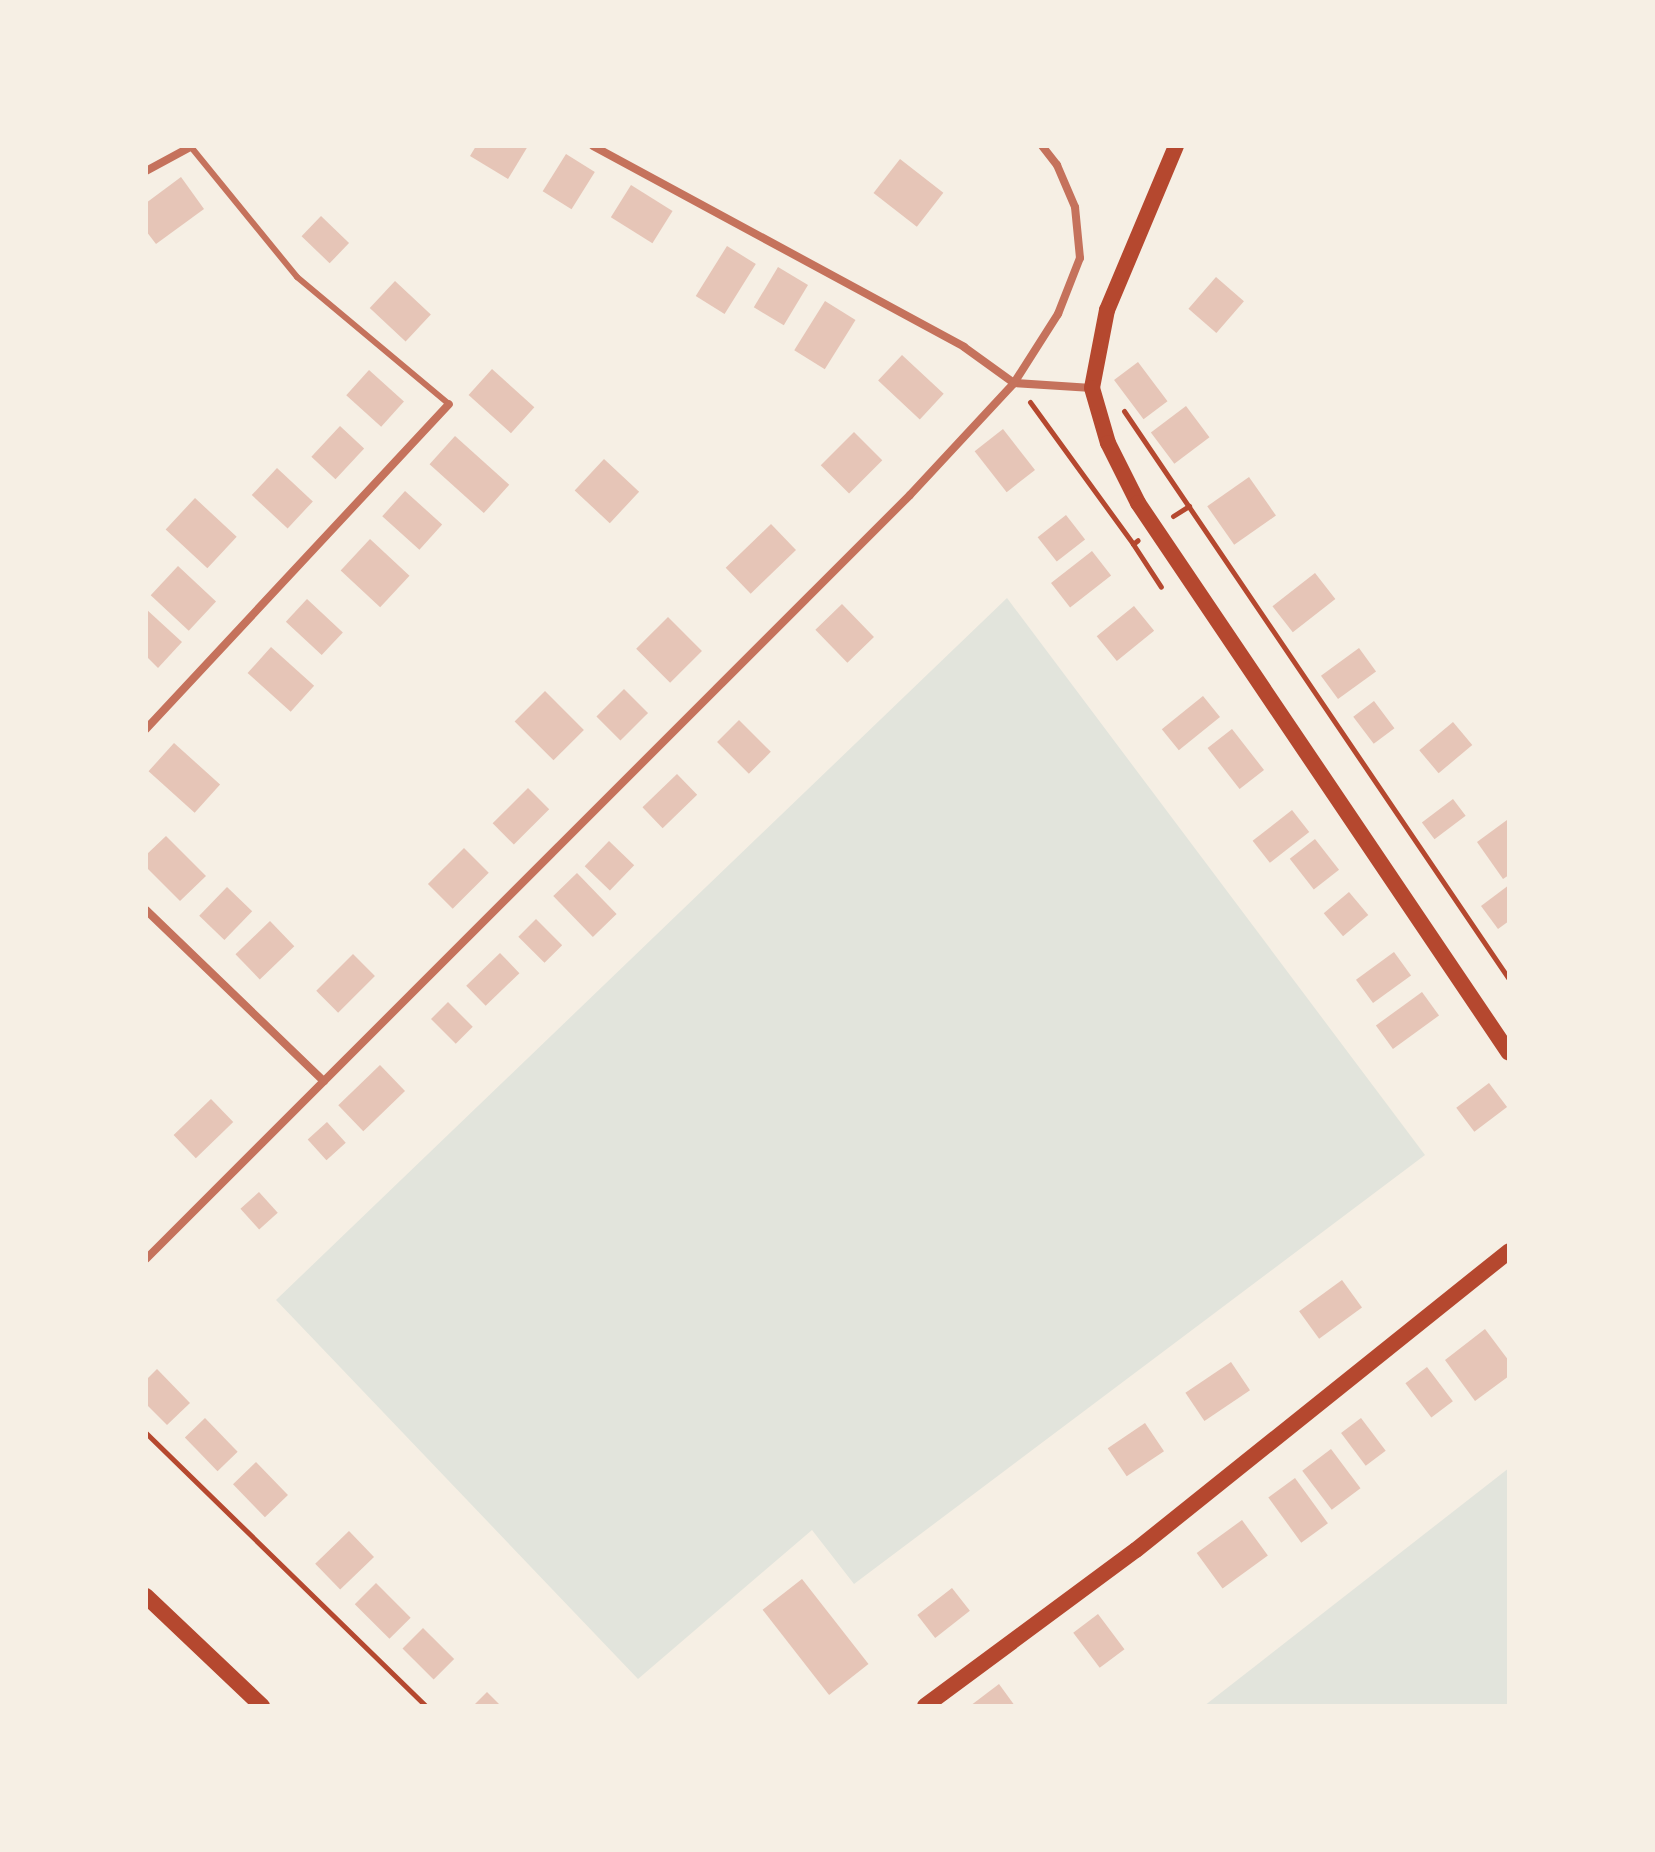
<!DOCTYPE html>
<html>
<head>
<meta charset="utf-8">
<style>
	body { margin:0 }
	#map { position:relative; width:1655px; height:1852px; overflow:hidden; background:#f6efe4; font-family:Barlow,sans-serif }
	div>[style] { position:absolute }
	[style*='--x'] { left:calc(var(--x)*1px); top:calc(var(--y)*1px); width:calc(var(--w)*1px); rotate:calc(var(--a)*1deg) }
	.green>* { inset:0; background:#e2e4dc }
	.building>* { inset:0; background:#e6c5b7; transform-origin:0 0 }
	.path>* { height:5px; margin:-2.5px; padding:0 2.5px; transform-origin:2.5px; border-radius:2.5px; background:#b5482f }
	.service>* { height:6px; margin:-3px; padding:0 3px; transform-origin:3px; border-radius:3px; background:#c5725c }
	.minor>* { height:8px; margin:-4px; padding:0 4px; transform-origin:4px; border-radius:4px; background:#c5725c }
	.secondary>* { height:16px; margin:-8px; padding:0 8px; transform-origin:8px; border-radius:8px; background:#b5482f }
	span { translate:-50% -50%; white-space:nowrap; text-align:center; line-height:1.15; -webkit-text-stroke:6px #f6efe4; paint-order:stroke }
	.frame { position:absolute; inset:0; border:148px solid #f6efe4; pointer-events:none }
</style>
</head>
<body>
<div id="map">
	<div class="green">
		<div style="clip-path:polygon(1007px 598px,1425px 1155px,854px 1584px,812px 1530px,638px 1679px,276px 1300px)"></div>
		<div style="clip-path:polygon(1509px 1468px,1509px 1706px,1204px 1706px)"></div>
	</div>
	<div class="building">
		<div style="clip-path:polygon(476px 146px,528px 146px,508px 179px,470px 156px)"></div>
		<div style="left:566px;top:154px;width:34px;height:44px;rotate:32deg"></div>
		<div style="left:900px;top:159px;width:55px;height:43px;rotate:38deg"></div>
		<div style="clip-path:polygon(181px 177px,204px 209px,156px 244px,146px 231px,146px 203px)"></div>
		<div style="left:631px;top:185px;width:49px;height:38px;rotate:32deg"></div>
		<div style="left:321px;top:216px;width:39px;height:28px;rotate:44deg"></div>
		<div style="left:727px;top:246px;width:34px;height:59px;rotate:32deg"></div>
		<div style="left:778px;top:267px;width:35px;height:47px;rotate:31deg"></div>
		<div style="left:1216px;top:277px;width:37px;height:42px;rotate:41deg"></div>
		<div style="left:395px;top:281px;width:49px;height:37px;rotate:43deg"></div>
		<div style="left:825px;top:301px;width:36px;height:58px;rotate:32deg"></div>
		<div style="left:902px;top:355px;width:57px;height:35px;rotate:43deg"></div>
		<div style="left:1138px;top:362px;width:49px;height:30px;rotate:53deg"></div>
		<div style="left:492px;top:369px;width:57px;height:35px;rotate:42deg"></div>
		<div style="left:369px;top:370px;width:47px;height:34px;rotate:42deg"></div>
		<div style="left:1186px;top:406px;width:39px;height:44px;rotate:53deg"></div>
		<div style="left:340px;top:426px;width:33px;height:42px;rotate:43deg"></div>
		<div style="left:1003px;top:429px;width:52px;height:36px;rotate:52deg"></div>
		<div style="left:854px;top:432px;width:40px;height:47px;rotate:45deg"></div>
		<div style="left:455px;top:436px;width:73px;height:38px;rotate:42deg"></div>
		<div style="left:604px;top:459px;width:48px;height:43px;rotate:43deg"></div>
		<div style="left:277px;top:468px;width:49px;height:37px;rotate:43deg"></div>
		<div style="left:1249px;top:477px;width:47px;height:51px;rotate:55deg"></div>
		<div style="left:405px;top:491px;width:50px;height:34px;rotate:42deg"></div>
		<div style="left:195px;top:498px;width:57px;height:43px;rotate:43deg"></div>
		<div style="left:1066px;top:515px;width:31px;height:36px;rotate:52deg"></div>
		<div style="left:771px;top:524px;width:36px;height:63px;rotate:46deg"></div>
		<div style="left:370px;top:539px;width:54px;height:43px;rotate:43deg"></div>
		<div style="left:1092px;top:551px;width:31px;height:52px;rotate:52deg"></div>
		<div style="left:178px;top:566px;width:52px;height:40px;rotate:43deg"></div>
		<div style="left:1315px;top:573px;width:33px;height:54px;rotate:52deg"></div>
		<div style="left:307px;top:599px;width:49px;height:31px;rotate:43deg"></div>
		<div style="left:842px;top:604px;width:46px;height:37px;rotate:46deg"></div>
		<div style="left:1134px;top:606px;width:32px;height:48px;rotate:51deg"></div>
		<div style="clip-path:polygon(146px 609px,182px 642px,158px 668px,146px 656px)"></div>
		<div style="left:668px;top:617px;width:48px;height:45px;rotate:45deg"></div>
		<div style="left:271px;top:647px;width:58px;height:35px;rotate:42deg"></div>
		<div style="left:1359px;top:648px;width:29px;height:47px;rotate:54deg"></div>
		<div style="left:624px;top:689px;width:34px;height:39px;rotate:45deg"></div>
		<div style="left:545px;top:691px;width:55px;height:43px;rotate:45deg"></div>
		<div style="left:1203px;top:696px;width:27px;height:53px;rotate:51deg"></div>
		<div style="left:1374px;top:701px;width:34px;height:26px;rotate:53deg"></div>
		<div style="left:739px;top:720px;width:45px;height:31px;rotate:45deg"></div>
		<div style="left:1453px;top:722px;width:30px;height:44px;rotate:50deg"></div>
		<div style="left:1232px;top:729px;width:52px;height:31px;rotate:52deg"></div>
		<div style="left:174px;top:743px;width:62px;height:38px;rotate:42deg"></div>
		<div style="left:677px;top:774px;width:29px;height:48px;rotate:46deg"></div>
		<div style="left:528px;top:788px;width:30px;height:50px;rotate:45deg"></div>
		<div style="left:1453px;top:799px;width:21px;height:39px;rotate:53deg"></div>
		<div style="left:1292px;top:810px;width:28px;height:50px;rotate:52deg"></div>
		<div style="clip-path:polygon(1507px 820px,1509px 875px,1503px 879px,1477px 842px)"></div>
		<div style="clip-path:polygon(166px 836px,206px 876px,180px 901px,146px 867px,146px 855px)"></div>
		<div style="left:1315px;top:839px;width:39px;height:32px;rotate:52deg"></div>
		<div style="left:609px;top:841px;width:35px;height:35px;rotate:44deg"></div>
		<div style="left:464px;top:848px;width:35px;height:51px;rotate:45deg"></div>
		<div style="left:577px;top:873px;width:57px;height:33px;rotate:46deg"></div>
		<div style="clip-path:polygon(1509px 885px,1509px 921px,1498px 929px,1481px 906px)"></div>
		<div style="left:227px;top:887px;width:35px;height:40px;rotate:44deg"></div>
		<div style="left:1349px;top:892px;width:30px;height:33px;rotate:50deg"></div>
		<div style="left:536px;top:919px;width:37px;height:25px;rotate:45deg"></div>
		<div style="left:270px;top:921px;width:35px;height:48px;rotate:46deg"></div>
		<div style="left:1394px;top:952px;width:29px;height:47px;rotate:54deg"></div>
		<div style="left:500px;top:953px;width:28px;height:47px;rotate:46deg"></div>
		<div style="left:353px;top:954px;width:31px;height:52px;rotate:45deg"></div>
		<div style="left:1422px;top:992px;width:29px;height:57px;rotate:54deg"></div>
		<div style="left:448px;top:1002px;width:35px;height:24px;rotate:45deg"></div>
		<div style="left:380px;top:1065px;width:36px;height:58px;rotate:46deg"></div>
		<div style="left:1489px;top:1083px;width:30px;height:41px;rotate:53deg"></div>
		<div style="left:211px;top:1099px;width:32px;height:52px;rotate:46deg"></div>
		<div style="left:327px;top:1122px;width:28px;height:26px;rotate:48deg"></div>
		<div style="left:259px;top:1192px;width:28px;height:25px;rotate:48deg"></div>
		<div style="left:1342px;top:1280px;width:34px;height:53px;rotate:54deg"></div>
		<div style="clip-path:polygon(1485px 1329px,1509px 1361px,1509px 1376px,1475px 1401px,1445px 1360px)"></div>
		<div style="left:1231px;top:1362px;width:34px;height:55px;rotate:56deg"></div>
		<div style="left:1427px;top:1367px;width:43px;height:27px;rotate:53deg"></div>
		<div style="clip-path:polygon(157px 1369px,190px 1403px,167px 1425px,146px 1404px,146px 1380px)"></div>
		<div style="left:205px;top:1418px;width:47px;height:28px;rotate:46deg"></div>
		<div style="left:1361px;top:1418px;width:41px;height:25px;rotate:53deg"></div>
		<div style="left:1145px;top:1423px;width:34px;height:45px;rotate:56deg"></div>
		<div style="left:1331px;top:1449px;width:49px;height:36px;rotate:53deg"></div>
		<div style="left:256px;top:1462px;width:46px;height:32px;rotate:46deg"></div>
		<div style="left:1295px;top:1478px;width:56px;height:33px;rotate:54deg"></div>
		<div style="left:1242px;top:1520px;width:44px;height:56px;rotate:54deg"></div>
		<div style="left:349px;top:1531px;width:36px;height:47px;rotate:46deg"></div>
		<div style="left:802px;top:1579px;width:108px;height:50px;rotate:52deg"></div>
		<div style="left:376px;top:1583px;width:49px;height:30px;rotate:45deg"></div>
		<div style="left:952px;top:1588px;width:29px;height:44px;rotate:52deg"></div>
		<div style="left:1098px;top:1614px;width:44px;height:31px;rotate:53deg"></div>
		<div style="left:423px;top:1628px;width:44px;height:29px;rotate:45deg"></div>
		<div style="clip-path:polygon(999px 1684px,1015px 1706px,970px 1706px)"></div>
		<div style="clip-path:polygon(487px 1692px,501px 1706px,473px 1706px)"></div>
	</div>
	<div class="path">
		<div style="--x:1030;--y:402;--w:175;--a:54"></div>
		<div style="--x:1133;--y:544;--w:6;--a:-39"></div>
		<div style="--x:1124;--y:411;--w:686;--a:55.87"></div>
		<div style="--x:1173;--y:516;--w:19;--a:-32"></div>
		<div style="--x:1133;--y:544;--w:51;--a:56.9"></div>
		<div style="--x:146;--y:1433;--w:391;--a:44.3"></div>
	</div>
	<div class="service">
		<div style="--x:191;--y:147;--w:168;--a:50.8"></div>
		<div style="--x:297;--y:277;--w:198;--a:39.9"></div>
	</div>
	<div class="minor">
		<div style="--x:593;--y:146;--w:422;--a:28.4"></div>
		<div style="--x:964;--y:347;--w:62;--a:35.8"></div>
		<div style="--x:1014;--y:383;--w:78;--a:3.7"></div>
		<div style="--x:146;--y:171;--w:52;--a:-28.5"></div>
		<div style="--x:146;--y:729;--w:444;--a:-47"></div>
		<div style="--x:146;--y:910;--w:247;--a:43.9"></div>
		<div style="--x:146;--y:1259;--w:1080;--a:-45"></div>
		<div style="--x:910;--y:495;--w:153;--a:-47.1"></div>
		<div style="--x:1014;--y:383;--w:82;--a:-57.5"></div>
		<div style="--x:1058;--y:314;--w:60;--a:-68.6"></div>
		<div style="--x:1080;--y:258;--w:51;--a:-95.6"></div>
		<div style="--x:1075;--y:207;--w:46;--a:-113.2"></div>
		<div style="--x:1057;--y:165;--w:24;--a:-128"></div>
	</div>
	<div class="secondary">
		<div style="--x:1176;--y:146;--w:178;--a:112.8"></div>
		<div style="--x:1107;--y:310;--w:79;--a:100.9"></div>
		<div style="--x:1092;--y:388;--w:57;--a:73.8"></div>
		<div style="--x:1108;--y:443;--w:67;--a:63.4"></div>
		<div style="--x:1138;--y:503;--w:663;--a:56"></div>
		<div style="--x:146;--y:1596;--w:160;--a:43.5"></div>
		<div style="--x:925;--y:1706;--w:262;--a:-36.5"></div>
		<div style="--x:1136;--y:1550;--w:478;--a:-38.7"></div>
	</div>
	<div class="frame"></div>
</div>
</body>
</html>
